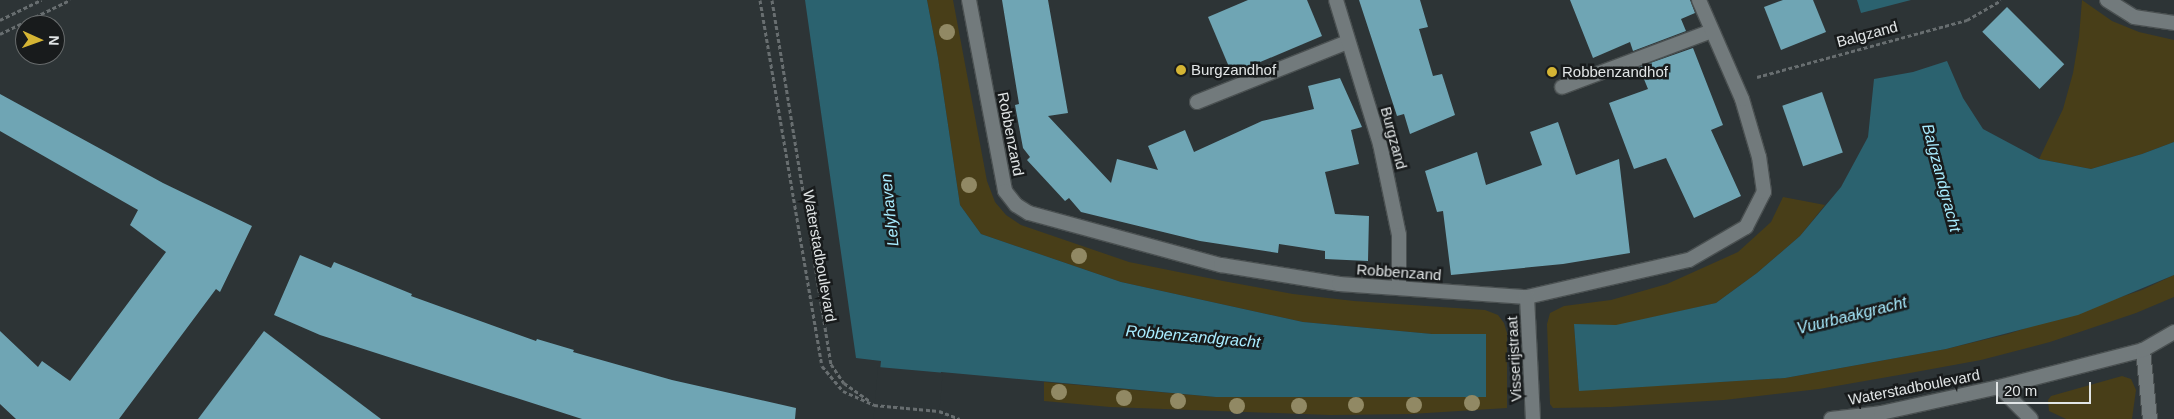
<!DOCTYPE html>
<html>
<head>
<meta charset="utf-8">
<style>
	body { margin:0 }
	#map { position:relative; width:2174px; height:419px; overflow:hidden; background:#2d3436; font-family:Arial,sans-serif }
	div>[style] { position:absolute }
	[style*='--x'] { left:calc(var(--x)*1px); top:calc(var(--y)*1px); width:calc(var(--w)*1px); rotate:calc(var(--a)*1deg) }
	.green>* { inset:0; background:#483e18 }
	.water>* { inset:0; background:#2b626f }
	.pier>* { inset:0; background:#2d3436; transform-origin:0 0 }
	.building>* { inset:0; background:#6fa5b4; transform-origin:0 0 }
	.path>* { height:3px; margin-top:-1.5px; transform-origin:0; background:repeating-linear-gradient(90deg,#686e70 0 4px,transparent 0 6.5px) }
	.roads { filter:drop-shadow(1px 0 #4a5051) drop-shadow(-1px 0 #4a5051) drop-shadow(0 1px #4a5051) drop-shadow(0 -1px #4a5051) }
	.service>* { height:14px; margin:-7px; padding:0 7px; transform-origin:7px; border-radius:7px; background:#727a7c }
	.pedestrian>* { height:14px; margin:-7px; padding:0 7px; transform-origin:7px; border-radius:7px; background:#727a7c }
	.minor>* { height:14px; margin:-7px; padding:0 7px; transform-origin:7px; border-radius:7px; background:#727a7c }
	.trees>* { width:16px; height:16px; margin:-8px; border-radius:50%; background:#918964 }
	.dots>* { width:14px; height:14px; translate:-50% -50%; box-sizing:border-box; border:2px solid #181b1c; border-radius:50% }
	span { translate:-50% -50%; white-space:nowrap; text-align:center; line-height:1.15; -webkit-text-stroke:5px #181b1c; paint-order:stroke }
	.street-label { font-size:15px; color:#e1e5e6 }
	.poi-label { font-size:15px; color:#e1e5e6 }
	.left { translate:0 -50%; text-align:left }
	.water-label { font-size:16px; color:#a8ecff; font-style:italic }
	.north { position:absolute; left:15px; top:15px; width:50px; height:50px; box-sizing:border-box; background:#181b1c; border:1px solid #686c6d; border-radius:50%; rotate:92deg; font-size:14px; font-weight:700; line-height:20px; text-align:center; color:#e1e5e6 }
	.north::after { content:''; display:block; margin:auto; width:18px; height:22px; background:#d5b534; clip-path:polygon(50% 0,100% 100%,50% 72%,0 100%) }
	.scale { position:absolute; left:1996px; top:382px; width:95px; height:22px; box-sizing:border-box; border:2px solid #e1e5e6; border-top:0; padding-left:6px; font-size:15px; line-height:18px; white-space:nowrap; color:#e1e5e6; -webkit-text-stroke:4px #181b1c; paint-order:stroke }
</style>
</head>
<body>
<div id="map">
	<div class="green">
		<div style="clip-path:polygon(927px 0,953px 0,987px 181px,995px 202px,1006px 215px,1021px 225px,1129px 262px,1223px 281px,1293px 294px,1354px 301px,1485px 310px,1498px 315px,1504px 323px,1507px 333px,1507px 408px,1411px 414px,1330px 415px,1110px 407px,1044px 401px,1044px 382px,1216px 397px,1485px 397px,1486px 334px,1432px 334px,1303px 322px,1121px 282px,981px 234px,960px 205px,938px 58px)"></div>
		<div style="clip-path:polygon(2082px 0,2112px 21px,2139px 32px,2174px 40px,2174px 142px,2142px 154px,2091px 169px,2039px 159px,2063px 109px,2073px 73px,2079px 37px)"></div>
		<div style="clip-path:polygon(1783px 197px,1825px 205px,1800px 236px,1757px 273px,1716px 303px,1616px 326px,1574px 324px,1579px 390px,1785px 378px,1946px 349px,2008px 334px,2142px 290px,2174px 275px,2174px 297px,2136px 313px,2050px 342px,1981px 360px,1899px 375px,1819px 389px,1724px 400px,1610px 407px,1553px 408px,1550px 404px,1547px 324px,1550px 313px,1564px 306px,1611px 300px,1667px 284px,1738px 252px,1771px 222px)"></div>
		<div style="clip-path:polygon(2122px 376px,2131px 379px,2136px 390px,2132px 419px,2066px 419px,2049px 411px,2048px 400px,2051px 396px)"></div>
	</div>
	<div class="water">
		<div style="clip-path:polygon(805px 0,927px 0,938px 58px,960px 205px,981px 234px,1121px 282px,1303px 322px,1432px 334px,1486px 334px,1486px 397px,1216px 397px,941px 372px,936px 419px,875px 419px,881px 361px,856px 358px)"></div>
		<div style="clip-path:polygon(1857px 0,1911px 0,1861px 13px)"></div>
		<div style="clip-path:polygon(1947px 61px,1963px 98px,1983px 129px,2039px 159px,2091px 169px,2142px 154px,2174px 142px,2174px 275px,2078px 315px,1946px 349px,1785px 378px,1579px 391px,1574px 324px,1616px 325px,1716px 303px,1757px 273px,1800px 236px,1841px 187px,1868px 137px,1874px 79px,1913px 72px)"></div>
	</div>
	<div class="pier">
		<div style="left:878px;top:367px;width:65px;height:52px;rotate:5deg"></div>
	</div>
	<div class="building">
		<div style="clip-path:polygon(1002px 0,1048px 0,1068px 113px,1048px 116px,1111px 183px,1117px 159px,1158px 170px,1148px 146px,1185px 130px,1194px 152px,1262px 121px,1314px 109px,1308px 86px,1340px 78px,1362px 127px,1351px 130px,1359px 164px,1325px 172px,1335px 214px,1369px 216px,1368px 261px,1325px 259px,1325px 251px,1279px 244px,1278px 253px,1200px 241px,1081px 212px,1069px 198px,1065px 201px,1027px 160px,1030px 157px,1023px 148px,1015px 105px,1019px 104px)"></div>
		<div style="clip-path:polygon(1248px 0,1307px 0,1322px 36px,1232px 74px,1208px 17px)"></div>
		<div style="clip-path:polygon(1359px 0,1420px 0,1428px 27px,1419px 29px,1433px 76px,1442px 74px,1455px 115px,1410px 134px,1404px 114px,1397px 116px)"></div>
		<div style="clip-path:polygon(1570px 0,1690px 0,1695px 13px,1681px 19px,1686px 31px,1633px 51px,1630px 42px,1593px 58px)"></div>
		<div style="clip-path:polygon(1783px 0,1813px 0,1826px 32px,1781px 50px,1764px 7px)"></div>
		<div style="left:2007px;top:7px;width:81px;height:35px;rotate:45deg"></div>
		<div style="clip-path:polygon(1693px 48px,1723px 125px,1711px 130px,1741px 196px,1694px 218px,1666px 158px,1634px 169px,1609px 103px,1648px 89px,1639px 67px)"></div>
		<div style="left:1822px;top:92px;width:64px;height:42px;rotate:71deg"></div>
		<div style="clip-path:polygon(0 94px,163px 183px,252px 226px,220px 292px,216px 289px,119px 419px,16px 419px,0 404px,0 331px,38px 367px,42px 361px,70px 381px,166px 252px,130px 225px,138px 210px,0 131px)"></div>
		<div style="clip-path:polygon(1558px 122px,1576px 175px,1619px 159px,1630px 253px,1563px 264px,1451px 275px,1443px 211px,1437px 212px,1425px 171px,1477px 152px,1486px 185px,1542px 165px,1530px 132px)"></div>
		<div style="clip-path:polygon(300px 255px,331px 268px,334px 262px,412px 294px,411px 296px,536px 341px,537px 339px,574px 350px,573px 352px,672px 380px,796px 408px,795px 419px,582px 419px,320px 335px,274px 315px)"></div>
		<div style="clip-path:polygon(264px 331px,381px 419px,198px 419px)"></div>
	</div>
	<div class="path">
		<div style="--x:760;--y:0;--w:371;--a:80.4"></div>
		<div style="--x:822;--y:366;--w:33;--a:50"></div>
		<div style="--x:843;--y:391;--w:34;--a:24"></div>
		<div style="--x:874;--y:405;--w:65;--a:5.3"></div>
		<div style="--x:939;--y:411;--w:22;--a:21"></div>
		<div style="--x:772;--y:0;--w:369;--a:80.8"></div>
		<div style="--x:831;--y:364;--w:23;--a:56"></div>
		<div style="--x:844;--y:383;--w:32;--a:35"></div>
		<div style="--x:0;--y:20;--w:46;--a:-26"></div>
		<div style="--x:0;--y:34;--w:78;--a:-25.9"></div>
		<div style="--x:1757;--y:77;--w:218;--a:-15.2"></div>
		<div style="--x:1967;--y:20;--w:39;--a:-30"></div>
	</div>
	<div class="roads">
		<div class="service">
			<div style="--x:1562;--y:87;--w:160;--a:-20.5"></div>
			<div style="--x:1197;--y:102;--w:162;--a:-21.7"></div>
		</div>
		<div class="pedestrian">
			<div style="--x:2143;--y:350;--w:69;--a:84.2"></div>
			<div style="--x:1999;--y:387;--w:45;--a:45"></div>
		</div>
		<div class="minor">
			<div style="--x:969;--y:0;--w:194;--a:79.3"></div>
			<div style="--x:1005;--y:191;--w:18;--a:52"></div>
			<div style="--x:1016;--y:205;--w:15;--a:32"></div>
			<div style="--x:1029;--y:213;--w:199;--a:15.2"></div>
			<div style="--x:1221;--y:265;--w:120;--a:9.1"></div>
			<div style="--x:1339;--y:284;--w:188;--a:4"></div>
			<div style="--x:1527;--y:297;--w:166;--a:-12.9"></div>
			<div style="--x:1689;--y:260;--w:66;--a:-30.1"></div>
			<div style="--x:1746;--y:227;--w:39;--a:-63"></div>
			<div style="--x:1764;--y:192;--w:35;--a:-98"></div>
			<div style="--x:1759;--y:157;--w:60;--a:-106.3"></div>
			<div style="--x:1742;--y:99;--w:108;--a:-113.5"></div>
			<div style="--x:1336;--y:0;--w:151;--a:73"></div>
			<div style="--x:1380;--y:144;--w:93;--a:78.2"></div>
			<div style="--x:1399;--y:235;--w:53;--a:90"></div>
			<div style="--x:2107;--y:0;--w:32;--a:32"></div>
			<div style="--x:2134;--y:17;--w:40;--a:8.5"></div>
			<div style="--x:1527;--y:297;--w:122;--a:87.2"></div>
			<div style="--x:1831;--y:419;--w:50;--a:-6.8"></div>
			<div style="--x:1881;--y:413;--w:121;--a:-12.4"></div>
			<div style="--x:1999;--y:387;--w:149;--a:-14.4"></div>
			<div style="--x:2143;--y:350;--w:36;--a:-30"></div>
		</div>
	</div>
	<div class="trees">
		<div style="left:947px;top:32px"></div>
		<div style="left:969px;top:185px"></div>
		<div style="left:1079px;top:256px"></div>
		<div style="left:1059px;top:392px"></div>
		<div style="left:1124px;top:398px"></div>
		<div style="left:1178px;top:401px"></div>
		<div style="left:1472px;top:403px"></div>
		<div style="left:1356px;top:405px"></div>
		<div style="left:1414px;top:405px"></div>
		<div style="left:1237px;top:406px"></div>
		<div style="left:1299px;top:406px"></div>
	</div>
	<div class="dots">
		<div style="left:1181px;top:70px;background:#d5b534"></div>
		<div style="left:1552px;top:72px;background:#d5b534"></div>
	</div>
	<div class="street-label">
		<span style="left:1867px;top:34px;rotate:-15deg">Balgzand</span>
		<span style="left:1011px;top:134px;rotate:79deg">Robbenzand</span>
		<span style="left:1394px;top:138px;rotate:75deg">Burgzand</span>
		<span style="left:820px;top:256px;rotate:80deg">Waterstadboulevard</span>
		<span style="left:1399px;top:272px;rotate:4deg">Robbenzand</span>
		<span style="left:1514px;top:359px;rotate:-93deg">Visserijstraat</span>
		<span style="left:1914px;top:387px;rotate:-11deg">Waterstadboulevard</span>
	</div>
	<div class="poi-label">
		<span class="left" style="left:1191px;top:70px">Burgzandhof</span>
		<span class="left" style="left:1562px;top:72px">Robbenzandhof</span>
	</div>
	<div class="water-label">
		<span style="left:1941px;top:178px;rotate:75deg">Balgzandgracht</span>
		<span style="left:890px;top:210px;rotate:-96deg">Lelyhaven</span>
		<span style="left:1852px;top:316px;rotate:-14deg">Vuurbaakgracht</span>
		<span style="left:1193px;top:337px;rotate:5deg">Robbenzandgracht</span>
	</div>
	<div class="north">N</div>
	<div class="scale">20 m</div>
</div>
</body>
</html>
